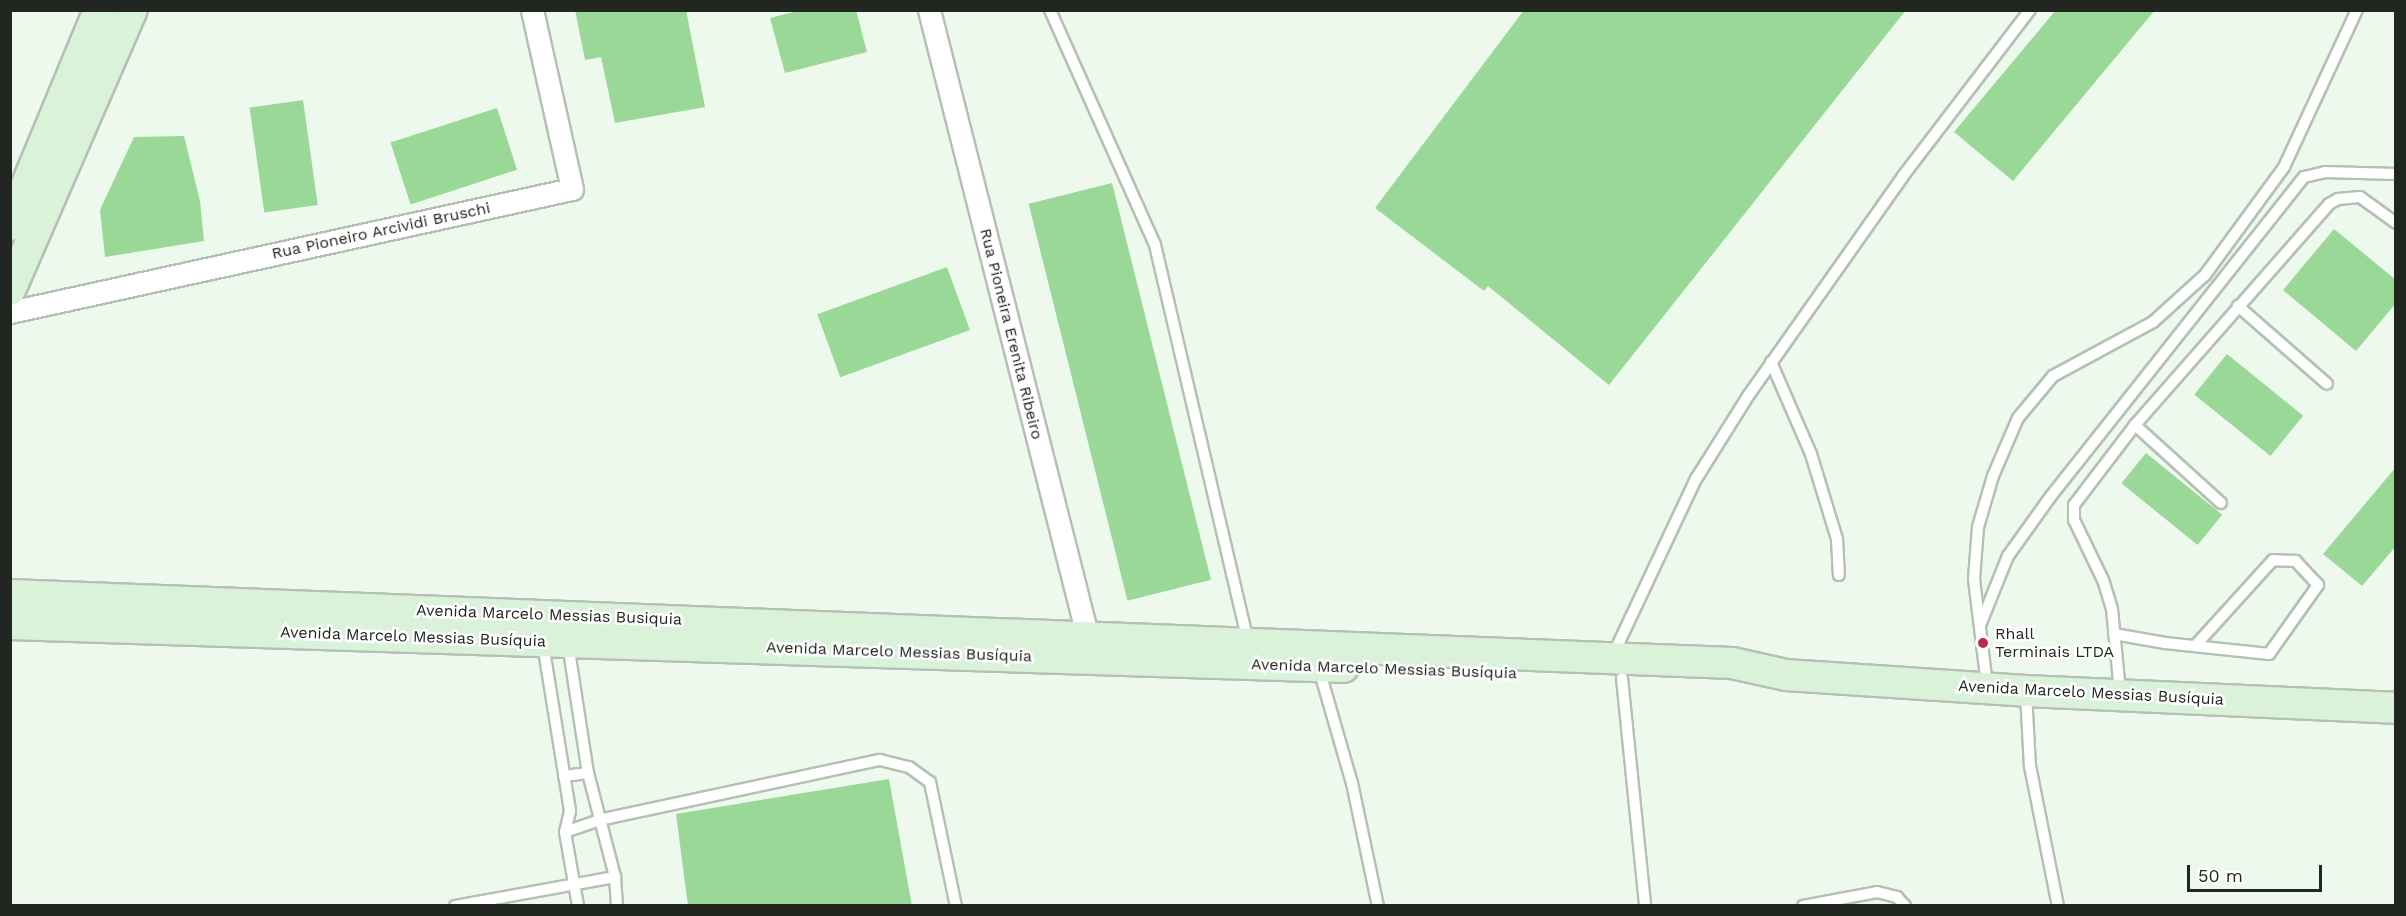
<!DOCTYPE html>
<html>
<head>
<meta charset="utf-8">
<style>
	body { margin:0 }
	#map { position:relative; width:2406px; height:916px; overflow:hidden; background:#edf9ec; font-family:"Work Sans",sans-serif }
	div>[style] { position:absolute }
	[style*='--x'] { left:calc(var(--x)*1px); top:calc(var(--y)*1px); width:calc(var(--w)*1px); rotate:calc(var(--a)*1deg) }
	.building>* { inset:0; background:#9ad898; transform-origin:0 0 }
	.roads { filter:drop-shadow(2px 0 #b5c0b4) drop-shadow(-2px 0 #b5c0b4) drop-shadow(0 2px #b5c0b4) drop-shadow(0 -2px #b5c0b4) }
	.lane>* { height:10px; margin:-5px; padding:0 5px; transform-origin:5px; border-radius:5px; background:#fff }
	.street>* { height:21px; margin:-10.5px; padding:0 10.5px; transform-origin:10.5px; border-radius:10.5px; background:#fff }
	.secondary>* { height:30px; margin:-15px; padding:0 15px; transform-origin:15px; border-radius:15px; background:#daf1da }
	.dots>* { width:16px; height:16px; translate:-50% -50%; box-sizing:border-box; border:3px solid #fff; border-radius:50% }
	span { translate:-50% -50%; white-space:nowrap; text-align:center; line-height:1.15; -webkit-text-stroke:5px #fff; paint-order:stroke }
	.street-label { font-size:16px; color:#222621 }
	.poi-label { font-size:16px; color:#222621 }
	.left { translate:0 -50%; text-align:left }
	.frame { position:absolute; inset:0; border:12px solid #222621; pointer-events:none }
	.scale { position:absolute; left:2187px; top:865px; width:135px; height:27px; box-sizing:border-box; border:3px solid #222621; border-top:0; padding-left:8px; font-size:18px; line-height:21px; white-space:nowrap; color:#222621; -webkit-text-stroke:4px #fff; paint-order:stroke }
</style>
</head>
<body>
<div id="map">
	<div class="building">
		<div style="clip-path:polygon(575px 10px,686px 10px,705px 107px,615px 123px,601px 57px,585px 60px)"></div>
		<div style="clip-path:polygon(801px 10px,856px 10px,867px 52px,785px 73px,770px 18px)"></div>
		<div style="clip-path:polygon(1524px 10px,1906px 10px,1609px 385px,1488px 286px,1484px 291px,1375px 208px)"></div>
		<div style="clip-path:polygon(2056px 10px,2155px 10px,2013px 181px,1954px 132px)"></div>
		<div style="left:303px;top:100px;width:106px;height:54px;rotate:82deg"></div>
		<div style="left:497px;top:108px;width:65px;height:112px;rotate:72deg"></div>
		<div style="clip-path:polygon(184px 136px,200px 201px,204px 241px,105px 257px,100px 210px,134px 137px)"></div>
		<div style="left:1112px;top:183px;width:409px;height:86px;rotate:76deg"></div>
		<div style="clip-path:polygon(2334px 229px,2396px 280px,2396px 303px,2356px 351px,2283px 290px)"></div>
		<div style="left:947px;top:267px;width:67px;height:138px;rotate:70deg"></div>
		<div style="left:2227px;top:354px;width:98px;height:52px;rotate:39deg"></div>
		<div style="left:2146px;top:453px;width:98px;height:39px;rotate:39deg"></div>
		<div style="clip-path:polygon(2396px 467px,2396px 546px,2362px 586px,2323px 554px)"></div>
		<div style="clip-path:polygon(889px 779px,912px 906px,688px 906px,676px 814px)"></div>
	</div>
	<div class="roads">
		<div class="lane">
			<div style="--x:1050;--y:10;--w:257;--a:65.9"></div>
			<div style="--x:1155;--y:245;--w:408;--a:76.8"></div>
			<div style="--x:2238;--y:306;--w:118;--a:41.2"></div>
			<div style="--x:1771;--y:362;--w:100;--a:66.5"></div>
			<div style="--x:1811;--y:454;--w:89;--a:73"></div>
			<div style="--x:1837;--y:539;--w:36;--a:87"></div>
			<div style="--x:2135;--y:425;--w:116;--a:42.2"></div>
			<div style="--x:1981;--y:623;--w:72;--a:-68.1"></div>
			<div style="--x:2008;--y:556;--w:74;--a:-54.4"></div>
			<div style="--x:2051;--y:496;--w:407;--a:-51.6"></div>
			<div style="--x:2304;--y:177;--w:22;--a:-13"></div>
			<div style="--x:2325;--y:172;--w:71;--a:1.6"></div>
			<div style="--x:2114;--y:634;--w:52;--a:10"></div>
			<div style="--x:2165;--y:643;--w:105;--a:6"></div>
			<div style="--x:2269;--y:654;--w:85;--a:-54.6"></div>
			<div style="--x:2318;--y:585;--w:33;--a:-133"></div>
			<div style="--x:2296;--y:561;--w:23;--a:-178"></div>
			<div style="--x:2273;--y:560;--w:116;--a:132.2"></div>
			<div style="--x:543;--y:644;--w:169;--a:80.8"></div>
			<div style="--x:570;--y:811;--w:22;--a:103"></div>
			<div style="--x:565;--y:832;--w:75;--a:80"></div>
			<div style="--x:568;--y:644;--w:131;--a:81.2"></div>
			<div style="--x:588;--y:773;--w:107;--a:75.4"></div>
			<div style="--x:615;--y:877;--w:29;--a:86"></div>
			<div style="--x:1613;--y:655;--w:195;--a:-64.8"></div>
			<div style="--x:1696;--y:479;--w:98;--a:-57.9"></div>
			<div style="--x:1748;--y:396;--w:269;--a:-54.8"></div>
			<div style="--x:1903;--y:176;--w:209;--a:-52.6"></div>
			<div style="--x:1319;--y:669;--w:119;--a:73.9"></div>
			<div style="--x:1352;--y:783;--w:126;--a:78.1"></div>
			<div style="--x:1622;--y:678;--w:229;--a:84.2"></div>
			<div style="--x:1987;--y:685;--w:107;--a:-97"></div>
			<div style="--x:1974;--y:579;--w:52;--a:-85.6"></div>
			<div style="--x:1978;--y:527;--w:53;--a:-73.6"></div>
			<div style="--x:1993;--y:476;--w:63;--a:-66.7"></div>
			<div style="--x:2018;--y:418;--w:55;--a:-50.2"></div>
			<div style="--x:2053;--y:376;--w:114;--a:-28.4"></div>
			<div style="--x:2153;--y:322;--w:70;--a:-42.1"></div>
			<div style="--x:2205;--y:275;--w:134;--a:-53.8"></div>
			<div style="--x:2284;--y:167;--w:173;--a:-65.1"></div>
			<div style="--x:2120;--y:692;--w:83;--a:-95.5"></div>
			<div style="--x:2112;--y:609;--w:30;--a:-107"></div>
			<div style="--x:2103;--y:580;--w:67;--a:-115.8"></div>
			<div style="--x:2074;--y:520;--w:15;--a:-90"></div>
			<div style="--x:2074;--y:505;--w:101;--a:-52.7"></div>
			<div style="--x:2135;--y:425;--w:294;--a:-48.7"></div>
			<div style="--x:2329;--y:204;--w:10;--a:-29"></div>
			<div style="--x:2338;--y:199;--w:22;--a:-5"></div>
			<div style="--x:2360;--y:197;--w:44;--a:35.8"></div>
			<div style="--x:2026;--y:693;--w:73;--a:86.9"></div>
			<div style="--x:2030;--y:766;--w:143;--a:78.7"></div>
			<div style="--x:564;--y:776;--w:24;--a:-7"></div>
			<div style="--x:565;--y:832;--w:36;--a:-19"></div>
			<div style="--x:599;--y:820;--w:287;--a:-12.1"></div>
			<div style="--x:880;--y:760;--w:30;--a:14"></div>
			<div style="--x:909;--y:767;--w:26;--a:36"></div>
			<div style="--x:930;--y:782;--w:127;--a:78.2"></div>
			<div style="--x:455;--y:906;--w:163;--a:-10.3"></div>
			<div style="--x:1803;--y:906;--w:75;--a:-10.7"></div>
			<div style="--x:1877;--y:892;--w:21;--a:14"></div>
			<div style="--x:1897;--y:897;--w:12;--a:48"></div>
		</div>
		<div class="street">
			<div style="--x:929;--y:10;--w:660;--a:75.8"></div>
			<div style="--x:10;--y:312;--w:575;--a:-12.35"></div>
			<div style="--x:572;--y:189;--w:183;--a:-102.6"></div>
		</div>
		<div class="secondary">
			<div style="--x:10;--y:225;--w:233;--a:-67.5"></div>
			<div style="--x:10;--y:290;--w:305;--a:-66.5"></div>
			<div style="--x:10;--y:595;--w:1723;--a:2.26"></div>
			<div style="--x:1732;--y:663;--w:55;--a:12.5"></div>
			<div style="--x:1786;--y:675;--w:240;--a:3.8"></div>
			<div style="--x:2025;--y:691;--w:371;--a:2.6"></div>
			<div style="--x:10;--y:624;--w:1334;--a:1.85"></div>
		</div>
	</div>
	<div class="dots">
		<div style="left:1983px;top:643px;background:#ba2a51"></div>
	</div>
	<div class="street-label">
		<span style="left:381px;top:231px;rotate:-12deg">Rua Pioneiro Arcividi Bruschi</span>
		<span style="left:1011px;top:334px;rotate:76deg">Rua Pioneira Erenita Ribeiro</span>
		<span style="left:549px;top:615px;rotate:2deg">Avenida Marcelo Messias Busiquia</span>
		<span style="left:413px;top:637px;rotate:2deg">Avenida Marcelo Messias Busíquia</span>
		<span style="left:899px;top:652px;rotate:2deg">Avenida Marcelo Messias Busíquia</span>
		<span style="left:1384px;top:669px;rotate:2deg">Avenida Marcelo Messias Busíquia</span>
		<span style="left:2091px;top:693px;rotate:3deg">Avenida Marcelo Messias Busíquia</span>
	</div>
	<div class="poi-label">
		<span class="left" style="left:1995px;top:643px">Rhall<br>Terminais LTDA</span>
	</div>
	<div class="frame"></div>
	<div class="scale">50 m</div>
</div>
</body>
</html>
